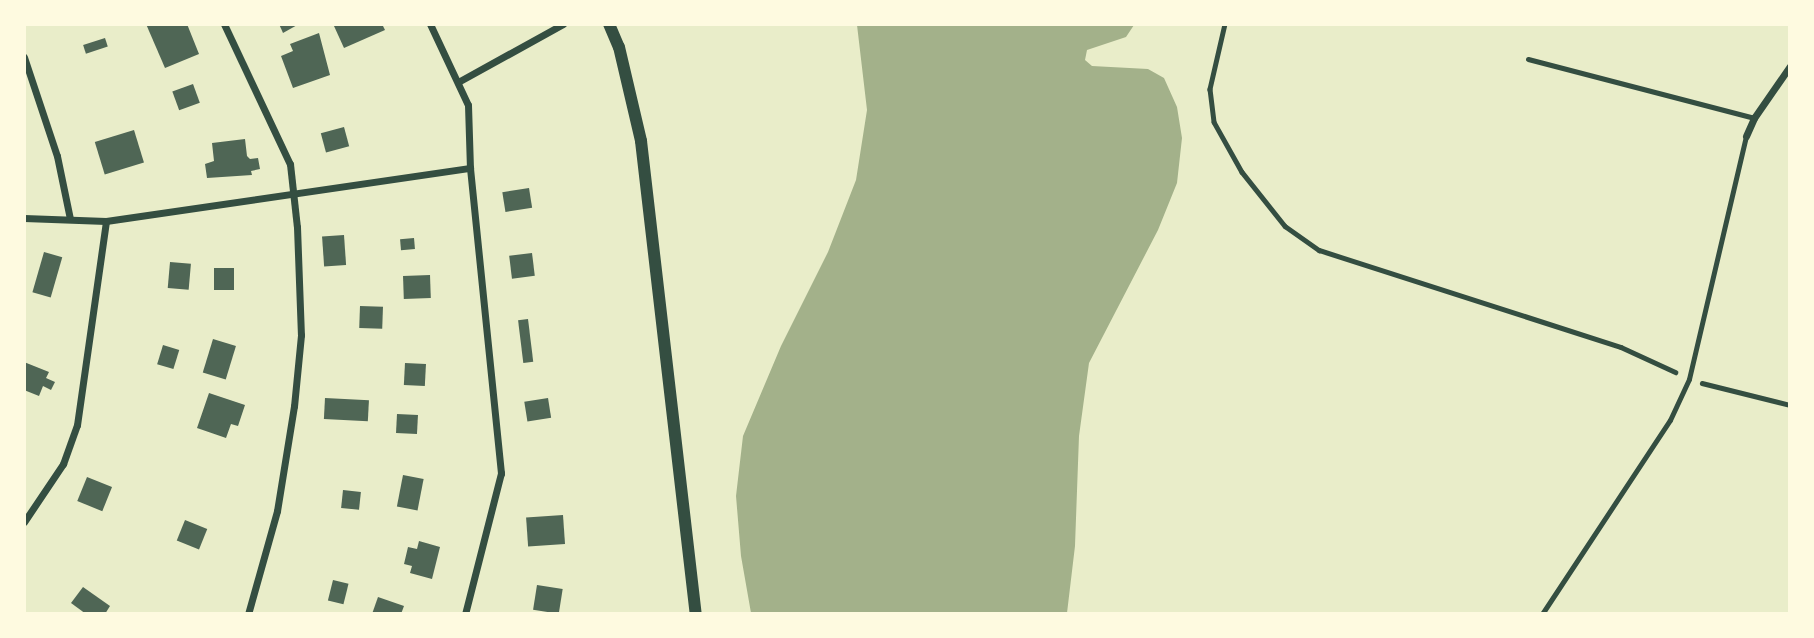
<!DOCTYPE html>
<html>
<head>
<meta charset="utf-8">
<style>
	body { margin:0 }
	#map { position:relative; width:1814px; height:638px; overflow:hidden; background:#e9edc9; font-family:Roboto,sans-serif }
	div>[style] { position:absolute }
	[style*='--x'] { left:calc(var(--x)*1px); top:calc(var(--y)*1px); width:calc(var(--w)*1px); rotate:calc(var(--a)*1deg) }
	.water>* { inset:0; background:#a3b18a }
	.building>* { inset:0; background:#4f6655; transform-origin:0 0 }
	.path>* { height:4.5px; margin:-2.25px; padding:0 2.25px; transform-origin:2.25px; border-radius:2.25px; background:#344e41 }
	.service>* { height:5px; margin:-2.5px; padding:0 2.5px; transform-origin:2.5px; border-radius:2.5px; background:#344e41 }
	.minor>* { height:7px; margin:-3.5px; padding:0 3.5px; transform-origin:3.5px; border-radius:3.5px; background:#344e41 }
	.tertiary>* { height:12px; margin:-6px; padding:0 6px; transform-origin:6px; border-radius:6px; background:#344e41 }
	span { translate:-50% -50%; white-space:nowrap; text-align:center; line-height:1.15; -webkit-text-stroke:6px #fefae0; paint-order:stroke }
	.frame { position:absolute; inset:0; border:26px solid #fefae0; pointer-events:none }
</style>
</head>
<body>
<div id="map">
	<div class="water">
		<div style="clip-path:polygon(857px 25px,1134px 25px,1126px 37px,1087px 50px,1085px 60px,1092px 66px,1148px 69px,1164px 78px,1177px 107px,1182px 138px,1177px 183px,1158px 230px,1089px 363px,1079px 436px,1075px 546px,1067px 613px,751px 613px,741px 556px,736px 496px,743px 436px,781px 346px,828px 252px,856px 180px,867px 110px)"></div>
	</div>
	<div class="building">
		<div style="clip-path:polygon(146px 24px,187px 24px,199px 54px,165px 68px)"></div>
		<div style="clip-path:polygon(279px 24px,299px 24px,283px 33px)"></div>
		<div style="clip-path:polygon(338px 24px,382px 24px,385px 30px,344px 48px,334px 26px)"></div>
		<div style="clip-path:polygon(319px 33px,330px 75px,293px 88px,281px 56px,293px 51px,290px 44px)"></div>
		<div style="left:105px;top:38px;width:9px;height:23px;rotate:72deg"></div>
		<div style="left:193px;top:84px;width:20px;height:22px;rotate:70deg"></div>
		<div style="left:344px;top:127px;width:20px;height:24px;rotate:75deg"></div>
		<div style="left:134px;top:130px;width:34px;height:41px;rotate:73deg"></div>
		<div style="clip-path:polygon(245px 139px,247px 156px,250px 159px,258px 158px,260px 169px,251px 171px,252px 175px,207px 178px,205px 164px,214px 161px,212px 143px)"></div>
		<div style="left:529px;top:188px;width:20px;height:27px;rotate:81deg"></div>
		<div style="left:344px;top:235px;width:30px;height:22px;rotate:86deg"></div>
		<div style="left:414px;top:238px;width:11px;height:14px;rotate:85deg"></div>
		<div style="left:44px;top:252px;width:19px;height:42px;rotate:16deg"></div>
		<div style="left:532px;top:253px;width:23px;height:23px;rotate:83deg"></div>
		<div style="left:170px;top:262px;width:21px;height:26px;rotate:5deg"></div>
		<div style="left:214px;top:268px;width:20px;height:22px"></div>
		<div style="left:430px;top:275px;width:23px;height:27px;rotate:88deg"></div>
		<div style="left:360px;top:306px;width:23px;height:22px;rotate:2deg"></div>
		<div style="left:528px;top:319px;width:43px;height:10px;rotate:83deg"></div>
		<div style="left:213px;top:339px;width:24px;height:35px;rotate:17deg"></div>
		<div style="left:163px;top:345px;width:17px;height:20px;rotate:17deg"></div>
		<div style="clip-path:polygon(24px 362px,49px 372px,46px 378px,55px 382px,51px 390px,43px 386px,39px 396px,24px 390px)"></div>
		<div style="left:405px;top:363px;width:21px;height:22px;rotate:3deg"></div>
		<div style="clip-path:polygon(209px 393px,245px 405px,238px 426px,231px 424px,226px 438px,197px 428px)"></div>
		<div style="left:325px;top:398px;width:44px;height:21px;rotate:3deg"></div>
		<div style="left:548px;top:398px;width:20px;height:24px;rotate:81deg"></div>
		<div style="left:397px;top:414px;width:21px;height:19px;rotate:3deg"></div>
		<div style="left:403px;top:475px;width:21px;height:32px;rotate:11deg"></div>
		<div style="left:87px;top:477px;width:27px;height:26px;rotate:22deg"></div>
		<div style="left:343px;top:490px;width:18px;height:18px;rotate:6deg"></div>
		<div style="left:563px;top:515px;width:29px;height:37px;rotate:86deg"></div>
		<div style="left:185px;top:520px;width:24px;height:22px;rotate:22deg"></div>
		<div style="clip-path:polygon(419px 541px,440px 547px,432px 579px,410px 573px,412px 566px,404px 564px,408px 547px,417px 549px)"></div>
		<div style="left:333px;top:580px;width:16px;height:21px;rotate:14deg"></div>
		<div style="left:537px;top:585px;width:26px;height:25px;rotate:9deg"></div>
		<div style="clip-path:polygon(83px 587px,110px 606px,105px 614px,86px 614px,71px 603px)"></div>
		<div style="clip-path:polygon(378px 597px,404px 606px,401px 614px,372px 614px)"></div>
	</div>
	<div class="path">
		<div style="--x:1225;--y:24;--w:67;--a:103"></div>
		<div style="--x:1210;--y:89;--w:33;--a:83"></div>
		<div style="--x:1214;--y:122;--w:57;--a:60.8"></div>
		<div style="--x:1242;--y:172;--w:69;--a:51.5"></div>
		<div style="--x:1285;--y:226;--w:42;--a:35.2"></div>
		<div style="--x:1319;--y:250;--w:317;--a:17.8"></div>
		<div style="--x:1621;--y:347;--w:60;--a:24.8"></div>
		<div style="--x:1702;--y:383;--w:91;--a:14"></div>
	</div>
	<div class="service">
		<div style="--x:1528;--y:59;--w:234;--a:14.6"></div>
		<div style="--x:1542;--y:614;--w:232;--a:-56.6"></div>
		<div style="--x:1670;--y:420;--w:45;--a:-65.1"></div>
		<div style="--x:1689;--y:379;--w:250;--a:-76.8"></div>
	</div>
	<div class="minor">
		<div style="--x:224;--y:24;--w:155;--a:64.8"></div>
		<div style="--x:290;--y:164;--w:63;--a:83.7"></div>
		<div style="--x:297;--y:227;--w:108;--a:87.9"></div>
		<div style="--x:301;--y:335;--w:71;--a:95.6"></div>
		<div style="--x:294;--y:406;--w:106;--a:99.2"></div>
		<div style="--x:277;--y:511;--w:107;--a:105.7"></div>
		<div style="--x:430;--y:24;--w:89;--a:64.9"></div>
		<div style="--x:468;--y:105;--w:63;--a:88.2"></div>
		<div style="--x:470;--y:168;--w:307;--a:84.2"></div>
		<div style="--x:501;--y:473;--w:146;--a:104.3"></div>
		<div style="--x:24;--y:57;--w:104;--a:71.6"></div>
		<div style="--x:57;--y:156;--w:64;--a:78.3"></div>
		<div style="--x:458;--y:82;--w:120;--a:-28.9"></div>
		<div style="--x:1746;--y:136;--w:20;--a:-66"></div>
		<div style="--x:1754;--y:118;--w:63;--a:-55.3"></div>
		<div style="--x:24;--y:218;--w:82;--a:2.1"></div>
		<div style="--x:106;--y:221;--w:368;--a:-8.3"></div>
		<div style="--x:24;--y:522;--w:70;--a:-56.1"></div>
		<div style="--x:63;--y:464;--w:41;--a:-70.3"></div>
		<div style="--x:77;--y:425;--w:206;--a:-81.9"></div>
	</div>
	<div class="tertiary">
		<div style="--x:609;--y:24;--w:25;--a:67"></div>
		<div style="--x:619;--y:47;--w:97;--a:76.8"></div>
		<div style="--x:641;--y:141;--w:476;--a:83.4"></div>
	</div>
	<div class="frame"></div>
</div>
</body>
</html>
